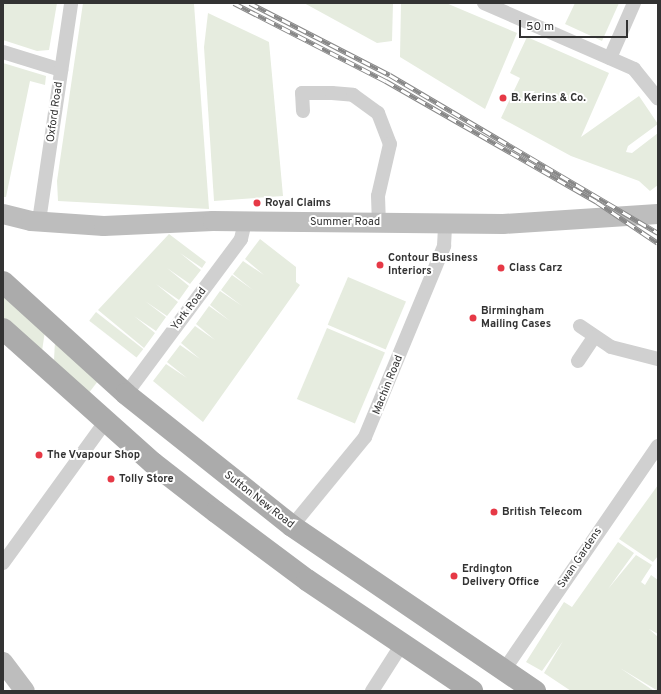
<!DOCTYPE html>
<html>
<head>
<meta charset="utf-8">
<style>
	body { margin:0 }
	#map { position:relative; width:661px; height:694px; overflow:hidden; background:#fff; font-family:Overpass,sans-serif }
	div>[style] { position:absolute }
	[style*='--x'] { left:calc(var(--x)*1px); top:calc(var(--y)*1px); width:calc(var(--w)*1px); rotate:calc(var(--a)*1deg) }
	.green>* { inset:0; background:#e6ecdf; transform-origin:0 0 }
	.minor>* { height:14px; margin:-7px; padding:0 7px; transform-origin:7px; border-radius:7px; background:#d0d0d0 }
	.secondary>* { height:20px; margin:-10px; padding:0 10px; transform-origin:10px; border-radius:10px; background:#bdbdbd }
	.primary>* { height:22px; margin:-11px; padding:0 11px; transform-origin:11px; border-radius:11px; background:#ababab }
	.rail>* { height:4.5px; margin-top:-2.25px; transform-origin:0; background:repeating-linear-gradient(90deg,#fff 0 9px,#888 0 18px); box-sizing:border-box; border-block:1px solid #888 }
	.dots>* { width:11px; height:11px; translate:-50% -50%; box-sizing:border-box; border:2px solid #fff; border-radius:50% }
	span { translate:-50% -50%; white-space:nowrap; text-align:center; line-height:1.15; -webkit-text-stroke:4px #fff; paint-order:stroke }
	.poi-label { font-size:11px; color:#333; font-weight:700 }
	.left { translate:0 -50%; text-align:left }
	.street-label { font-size:11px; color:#333 }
	.frame { position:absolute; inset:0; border:4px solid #333; pointer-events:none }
	.scale { position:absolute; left:519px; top:20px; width:109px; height:18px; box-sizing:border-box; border:2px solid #333; border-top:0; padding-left:5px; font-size:12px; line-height:14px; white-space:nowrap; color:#333; -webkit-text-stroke:3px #fff; paint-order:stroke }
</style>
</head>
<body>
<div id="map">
	<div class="green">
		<div style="clip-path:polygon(3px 3px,57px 3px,49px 50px,37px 51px,3px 40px)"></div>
		<div style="clip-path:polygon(83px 3px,194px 4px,209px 209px,58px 201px,57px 181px)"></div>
		<div style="clip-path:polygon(304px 3px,393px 3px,392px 41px,377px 43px)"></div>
		<div style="clip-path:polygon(401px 3px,446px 3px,517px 33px,485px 109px,400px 57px)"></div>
		<div style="clip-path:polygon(575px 3px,619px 3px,602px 41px,565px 24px)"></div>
		<div style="clip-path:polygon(208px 13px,269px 42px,283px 196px,214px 201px,204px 47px)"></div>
		<div style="clip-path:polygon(527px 37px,609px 73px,581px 137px,639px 96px,658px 124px,628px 146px,626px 152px,632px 153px,658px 133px,658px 185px,650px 191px,639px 181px,571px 156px,501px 118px,520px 78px,510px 73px)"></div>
		<div style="clip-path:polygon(3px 63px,46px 76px,45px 85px,30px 81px,6px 197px,3px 197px)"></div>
		<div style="clip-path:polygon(169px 234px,206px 262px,202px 268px,180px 253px,201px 270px,190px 284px,167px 268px,189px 286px,179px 300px,156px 284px,178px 302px,167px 316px,145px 301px,166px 317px,156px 331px,134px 316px,155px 333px,144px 348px,98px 310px)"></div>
		<div style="clip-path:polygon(260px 239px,296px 267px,296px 282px,300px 285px,203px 422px,153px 381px,166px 364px,187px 378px,167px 362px,180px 345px,200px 359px,181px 343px,195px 326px,215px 340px,196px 324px,209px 306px,230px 321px,210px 305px,220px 291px,242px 306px,221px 290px,232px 275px,253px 290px,233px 274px,243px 261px,264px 275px,245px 259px)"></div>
		<div style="left:348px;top:277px;width:63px;height:52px;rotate:23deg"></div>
		<div style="clip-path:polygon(3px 293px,45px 331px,42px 351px,3px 318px)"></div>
		<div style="left:96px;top:312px;width:60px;height:11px;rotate:38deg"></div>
		<div style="left:327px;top:328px;width:63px;height:77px;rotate:23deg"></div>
		<div style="clip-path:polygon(55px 341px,98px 381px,88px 394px,54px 360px)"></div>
		<div style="clip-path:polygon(658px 485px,658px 556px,653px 562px,619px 539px)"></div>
		<div style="clip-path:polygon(618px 542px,634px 553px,608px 589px,636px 555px,652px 565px,641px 582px,645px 585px,651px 575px,658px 580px,658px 634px,649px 629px,658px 637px,658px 691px,620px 668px,654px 691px,571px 691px,544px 673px,563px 641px,542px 671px,526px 662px,564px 602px,572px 607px)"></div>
	</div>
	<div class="minor">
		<div style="--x:484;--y:3;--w:164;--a:23.7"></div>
		<div style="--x:634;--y:69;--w:38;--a:51"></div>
		<div style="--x:3;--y:52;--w:61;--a:17.2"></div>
		<div style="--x:610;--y:58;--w:60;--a:-66.4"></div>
		<div style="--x:303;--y:111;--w:18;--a:-93"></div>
		<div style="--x:302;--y:93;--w:30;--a:0"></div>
		<div style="--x:332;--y:93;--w:21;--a:5"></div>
		<div style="--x:353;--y:95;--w:31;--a:36"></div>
		<div style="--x:378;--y:113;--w:33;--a:69"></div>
		<div style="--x:390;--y:144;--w:53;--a:103"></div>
		<div style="--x:378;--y:196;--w:26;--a:88"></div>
		<div style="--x:39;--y:221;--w:220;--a:-81.6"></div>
		<div style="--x:580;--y:326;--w:37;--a:34"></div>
		<div style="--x:611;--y:347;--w:49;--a:14.3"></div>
		<div style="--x:578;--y:361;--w:29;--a:-56"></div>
		<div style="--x:126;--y:394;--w:193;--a:-53.4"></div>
		<div style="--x:241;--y:239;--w:18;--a:-77"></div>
		<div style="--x:292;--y:526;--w:115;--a:-50.6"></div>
		<div style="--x:365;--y:437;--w:207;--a:-67.5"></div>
		<div style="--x:444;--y:246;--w:22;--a:-87"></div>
		<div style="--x:3;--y:563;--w:174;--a:-54.1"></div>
		<div style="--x:504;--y:670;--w:272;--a:-55.5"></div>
		<div style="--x:372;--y:691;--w:56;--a:-57.4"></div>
	</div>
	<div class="secondary">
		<div style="--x:3;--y:214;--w:29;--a:14"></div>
		<div style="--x:31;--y:221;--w:73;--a:3.9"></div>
		<div style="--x:104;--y:226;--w:109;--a:-2.6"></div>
		<div style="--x:213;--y:221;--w:290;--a:0.6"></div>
		<div style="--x:503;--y:224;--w:155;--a:-3.7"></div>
		<div style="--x:3;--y:662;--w:36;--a:53"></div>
	</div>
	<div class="primary">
		<div style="--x:3;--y:282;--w:166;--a:42.3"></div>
		<div style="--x:126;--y:394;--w:212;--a:38.5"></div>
		<div style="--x:292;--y:526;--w:294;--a:34.2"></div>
		<div style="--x:3;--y:329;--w:201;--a:41.8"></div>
		<div style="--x:153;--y:463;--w:80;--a:37.9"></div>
		<div style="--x:216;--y:512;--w:114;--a:36.8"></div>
		<div style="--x:307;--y:580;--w:199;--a:33.9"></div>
	</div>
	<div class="rail">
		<div style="--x:234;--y:3;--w:171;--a:27.2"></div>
		<div style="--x:386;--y:81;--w:243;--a:29.8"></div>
		<div style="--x:597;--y:202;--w:73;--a:33.9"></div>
		<div style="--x:250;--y:3;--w:157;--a:27.2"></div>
		<div style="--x:390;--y:75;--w:311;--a:30.5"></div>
	</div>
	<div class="dots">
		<div style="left:503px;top:98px;background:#e63946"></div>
		<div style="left:257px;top:203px;background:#e63946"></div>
		<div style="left:380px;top:265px;background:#e63946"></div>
		<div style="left:501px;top:268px;background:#e63946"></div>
		<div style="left:473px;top:318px;background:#e63946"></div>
		<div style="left:39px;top:455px;background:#e63946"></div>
		<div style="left:111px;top:479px;background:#e63946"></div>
		<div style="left:494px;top:512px;background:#e63946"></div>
		<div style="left:454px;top:576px;background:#e63946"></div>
	</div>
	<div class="poi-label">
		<span class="left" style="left:511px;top:98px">B. Kerins &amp; Co.</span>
		<span class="left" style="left:265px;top:203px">Royal Claims</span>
		<span class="left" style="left:388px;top:265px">Contour Business<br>Interiors</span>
		<span class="left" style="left:509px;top:268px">Class Carz</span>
		<span class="left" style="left:481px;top:318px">Birmingham<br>Mailing Cases</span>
		<span class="left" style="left:47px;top:455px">The Vvapour Shop</span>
		<span class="left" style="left:119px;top:479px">Tolly Store</span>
		<span class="left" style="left:502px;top:512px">British Telecom</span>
		<span class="left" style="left:462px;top:576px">Erdington<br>Delivery Office</span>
	</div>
	<div class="street-label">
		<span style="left:55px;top:112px;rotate:-82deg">Oxford Road</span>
		<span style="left:345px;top:222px">Summer Road</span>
		<span style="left:189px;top:309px;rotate:-53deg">York Road</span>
		<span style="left:388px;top:385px;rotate:-68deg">Machin Road</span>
		<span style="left:259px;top:500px;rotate:38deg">Sutton New Road</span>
		<span style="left:580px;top:558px;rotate:-56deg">Swan Gardens</span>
	</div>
	<div class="frame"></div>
	<div class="scale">50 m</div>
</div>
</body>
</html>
